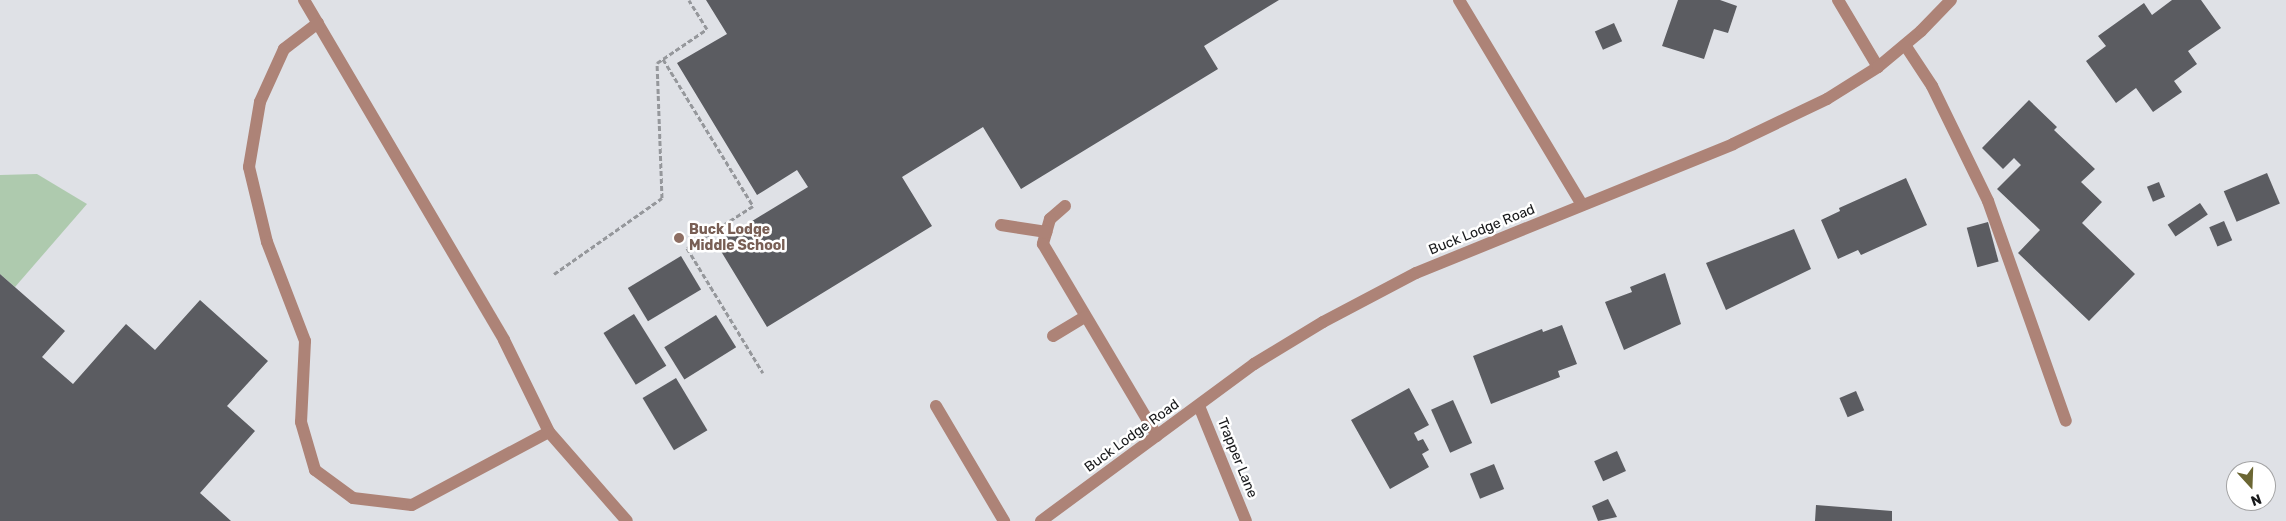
<!DOCTYPE html>
<html>
<head>
<meta charset="utf-8">
<style>
	body { margin:0 }
	#map { position:relative; width:2286px; height:521px; overflow:hidden; background:#dfe1e6; font-family:Rubik,sans-serif }
	div>[style] { position:absolute }
	[style*='--x'] { left:calc(var(--x)*1px); top:calc(var(--y)*1px); width:calc(var(--w)*1px); rotate:calc(var(--a)*1deg) }
	.green>* { inset:0; background:#aecaae }
	.building>* { inset:0; background:#5b5c61; transform-origin:0 0 }
	.path>* { height:3px; margin-top:-1.5px; transform-origin:0; background:repeating-linear-gradient(90deg,#95979b 0 5px,transparent 0 7.5px) }
	.lane>* { height:12px; margin:-6px; padding:0 6px; transform-origin:6px; border-radius:6px; background:#ad8377 }
	.street>* { height:12px; margin:-6px; padding:0 6px; transform-origin:6px; border-radius:6px; background:#ad8377 }
	.dots>* { width:14px; height:14px; translate:-50% -50%; box-sizing:border-box; border:2px solid #fff; border-radius:50% }
	span { translate:-50% -50%; white-space:nowrap; text-align:center; line-height:1.15; -webkit-text-stroke:5px #fff; paint-order:stroke }
	.education-label { font-size:14px; color:#785e54; font-weight:700 }
	.left { translate:0 -50%; text-align:left }
	.street-label { font-size:14px; color:#18191b }
	.north { position:absolute; left:2226px; top:461px; width:50px; height:50px; box-sizing:border-box; background:#fff; border:1px solid #a3a3a4; border-radius:50%; rotate:160deg; font-size:14px; font-weight:700; line-height:20px; text-align:center; color:#18191b }
	.north::after { content:''; display:block; margin:auto; width:18px; height:22px; background:#6b6633; clip-path:polygon(50% 0,100% 100%,50% 72%,0 100%) }
</style>
</head>
<body>
<div id="map">
	<div class="green">
		<div style="clip-path:polygon(37px 174px,87px 204px,15px 287px,0 274px,0 175px)"></div>
	</div>
	<div class="building">
		<div style="clip-path:polygon(706px 0,1279px 0,1204px 46px,1218px 69px,1021px 189px,983px 127px,902px 177px,932px 226px,767px 327px,716px 243px,808px 187px,797px 170px,757px 195px,677px 63px,727px 34px)"></div>
		<div style="clip-path:polygon(1678px 0,1720px 0,1737px 6px,1728px 33px,1714px 29px,1704px 59px,1662px 46px)"></div>
		<div style="clip-path:polygon(2172px 0,2201px 0,2221px 28px,2188px 51px,2197px 64px,2174px 81px,2182px 92px,2153px 112px,2136px 88px,2116px 103px,2086px 61px,2106px 46px,2098px 36px,2144px 3px,2152px 15px)"></div>
		<div style="left:1614px;top:23px;width:20px;height:21px;rotate:66deg"></div>
		<div style="clip-path:polygon(2029px 100px,2057px 127px,2054px 130px,2095px 169px,2081px 182px,2102px 202px,2082px 223px,2135px 274px,2089px 321px,2018px 253px,2040px 230px,1997px 189px,2021px 165px,2014px 158px,2003px 169px,1982px 148px)"></div>
		<div style="left:2267px;top:173px;width:33px;height:47px;rotate:67deg"></div>
		<div style="clip-path:polygon(1906px 178px,1927px 225px,1861px 255px,1858px 250px,1838px 259px,1821px 220px,1840px 211px,1839px 208px)"></div>
		<div style="left:2159px;top:182px;width:16px;height:13px;rotate:68deg"></div>
		<div style="left:2200px;top:203px;width:14px;height:39px;rotate:56deg"></div>
		<div style="left:2224px;top:221px;width:21px;height:16px;rotate:67deg"></div>
		<div style="left:1988px;top:222px;width:41px;height:22px;rotate:75deg"></div>
		<div style="clip-path:polygon(1794px 229px,1811px 269px,1726px 310px,1706px 263px)"></div>
		<div style="left:681px;top:256px;width:39px;height:62px;rotate:59deg"></div>
		<div style="clip-path:polygon(1665px 273px,1681px 324px,1624px 350px,1605px 302px,1632px 292px,1630px 287px)"></div>
		<div style="clip-path:polygon(0 274px,65px 331px,42px 357px,73px 384px,126px 324px,155px 350px,200px 300px,268px 361px,227px 406px,255px 431px,200px 493px,231px 521px,0 521px)"></div>
		<div style="left:634px;top:314px;width:61px;height:36px;rotate:58deg"></div>
		<div style="left:716px;top:315px;width:38px;height:61px;rotate:58deg"></div>
		<div style="clip-path:polygon(1562px 325px,1577px 364px,1558px 371px,1560px 377px,1491px 404px,1473px 356px,1542px 329px,1543px 332px)"></div>
		<div style="left:676px;top:378px;width:61px;height:39px;rotate:59deg"></div>
		<div style="clip-path:polygon(1409px 388px,1429px 425px,1414px 433px,1418px 441px,1423px 439px,1429px 450px,1422px 454px,1429px 467px,1390px 489px,1351px 420px)"></div>
		<div style="left:1856px;top:391px;width:21px;height:18px;rotate:67deg"></div>
		<div style="left:1453px;top:400px;width:47px;height:24px;rotate:66deg"></div>
		<div style="left:1617px;top:451px;width:22px;height:25px;rotate:66deg"></div>
		<div style="left:1494px;top:464px;width:27px;height:26px;rotate:68deg"></div>
		<div style="clip-path:polygon(1608px 499px,1617px 517px,1598px 521px,1592px 506px)"></div>
		<div style="clip-path:polygon(1816px 505px,1892px 511px,1892px 521px,1815px 521px)"></div>
	</div>
	<div class="path">
		<div style="--x:663;--y:59;--w:172;--a:58.5"></div>
		<div style="--x:753;--y:206;--w:78;--a:147.5"></div>
		<div style="--x:687;--y:248;--w:146;--a:58.7"></div>
		<div style="--x:554;--y:274;--w:132;--a:-35.1"></div>
		<div style="--x:662;--y:198;--w:135;--a:-92.1"></div>
		<div style="--x:657;--y:63;--w:60;--a:-34.2"></div>
		<div style="--x:707;--y:29;--w:34;--a:-122"></div>
	</div>
	<div class="lane">
		<div style="--x:304;--y:0;--w:394;--a:59.5"></div>
		<div style="--x:504;--y:340;--w:102;--a:63.9"></div>
		<div style="--x:549;--y:432;--w:118;--a:48.8"></div>
		<div style="--x:1459;--y:0;--w:239;--a:59"></div>
		<div style="--x:318;--y:23;--w:43;--a:142.6"></div>
		<div style="--x:284;--y:49;--w:58;--a:114.4"></div>
		<div style="--x:260;--y:102;--w:66;--a:99.6"></div>
		<div style="--x:249;--y:167;--w:77;--a:76.5"></div>
		<div style="--x:267;--y:242;--w:106;--a:69"></div>
		<div style="--x:305;--y:341;--w:81;--a:92.8"></div>
		<div style="--x:301;--y:422;--w:50;--a:73.7"></div>
		<div style="--x:315;--y:470;--w:47;--a:36.4"></div>
		<div style="--x:353;--y:498;--w:59;--a:6.8"></div>
		<div style="--x:412;--y:505;--w:155;--a:-28.1"></div>
		<div style="--x:1905;--y:45;--w:49;--a:56.6"></div>
		<div style="--x:1932;--y:86;--w:128;--a:64"></div>
		<div style="--x:1988;--y:201;--w:233;--a:70.5"></div>
		<div style="--x:1065;--y:206;--w:20;--a:139"></div>
		<div style="--x:1050;--y:219;--w:26;--a:106"></div>
		<div style="--x:1043;--y:244;--w:223;--a:59.3"></div>
		<div style="--x:1001;--y:225;--w:46;--a:8.8"></div>
		<div style="--x:1053;--y:336;--w:37;--a:-31"></div>
		<div style="--x:936;--y:406;--w:134;--a:59.4"></div>
	</div>
	<div class="street">
		<div style="--x:1838;--y:0;--w:78;--a:59.2"></div>
		<div style="--x:1199;--y:406;--w:124;--a:67.8"></div>
		<div style="--x:1041;--y:521;--w:265;--a:-36.4"></div>
		<div style="--x:1254;--y:364;--w:81;--a:-31.3"></div>
		<div style="--x:1323;--y:322;--w:105;--a:-27.8"></div>
		<div style="--x:1416;--y:273;--w:342;--a:-22.1"></div>
		<div style="--x:1733;--y:144;--w:104;--a:-25.6"></div>
		<div style="--x:1827;--y:99;--w:60;--a:-32.1"></div>
		<div style="--x:1878;--y:67;--w:56;--a:-39.9"></div>
		<div style="--x:1921;--y:31;--w:43;--a:-45.9"></div>
	</div>
	<div class="dots">
		<div style="left:679px;top:238px;background:#8d6e63"></div>
	</div>
	<div class="education-label">
		<span class="left" style="left:689px;top:238px">Buck Lodge<br>Middle School</span>
	</div>
	<div class="street-label">
		<span style="left:1482px;top:230px;rotate:-22deg">Buck Lodge Road</span>
		<span style="left:1132px;top:436px;rotate:-36deg">Buck Lodge Road</span>
		<span style="left:1237px;top:458px;rotate:68deg">Trapper Lane</span>
	</div>
	<div class="north">N</div>
</div>
</body>
</html>
